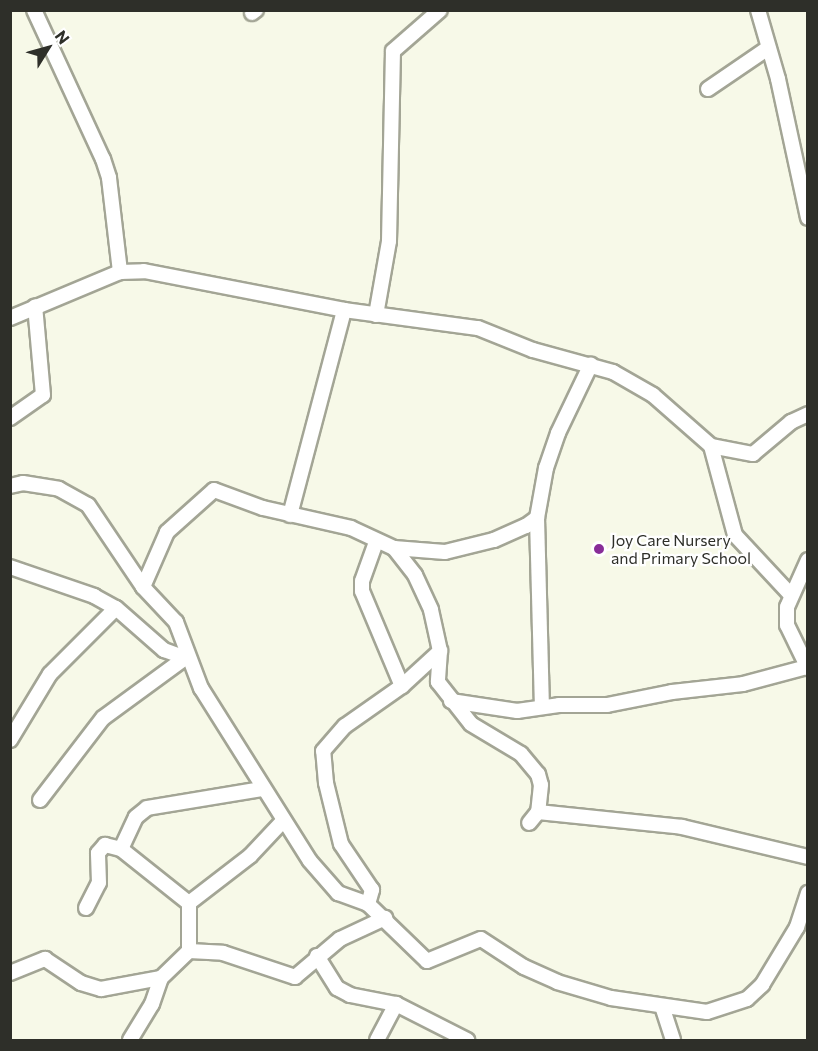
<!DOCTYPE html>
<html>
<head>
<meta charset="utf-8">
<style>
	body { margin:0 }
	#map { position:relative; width:818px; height:1051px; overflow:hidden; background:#f7f9e8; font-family:Commissioner,sans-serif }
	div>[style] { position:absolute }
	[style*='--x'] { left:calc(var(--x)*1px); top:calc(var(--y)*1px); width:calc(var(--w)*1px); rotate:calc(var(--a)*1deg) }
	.roads { filter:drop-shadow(2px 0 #a3a595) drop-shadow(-2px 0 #a3a595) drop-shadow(0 2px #a3a595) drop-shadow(0 -2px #a3a595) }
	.street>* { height:14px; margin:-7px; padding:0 7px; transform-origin:7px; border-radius:7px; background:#fff }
	.dots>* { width:16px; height:16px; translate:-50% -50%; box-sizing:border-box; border:3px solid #fff; border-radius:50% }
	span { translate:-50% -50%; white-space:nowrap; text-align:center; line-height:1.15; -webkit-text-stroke:4.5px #fff; paint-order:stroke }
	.poi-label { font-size:16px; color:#2e2f29 }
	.left { translate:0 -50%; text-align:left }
	.frame { position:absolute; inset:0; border:12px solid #2e2f29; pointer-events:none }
	.north { position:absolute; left:18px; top:18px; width:60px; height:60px; -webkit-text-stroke:4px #fff; paint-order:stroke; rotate:53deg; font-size:16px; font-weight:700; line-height:24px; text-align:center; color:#2e2f29 }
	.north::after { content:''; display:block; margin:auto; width:21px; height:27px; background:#2e2f29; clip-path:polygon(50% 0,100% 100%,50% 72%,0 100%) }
</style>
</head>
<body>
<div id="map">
	<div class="roads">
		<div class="street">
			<div style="--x:34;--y:10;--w:164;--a:65.2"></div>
			<div style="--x:103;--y:159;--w:20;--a:72"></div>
			<div style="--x:109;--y:178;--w:95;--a:83.3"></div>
			<div style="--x:758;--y:10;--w:72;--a:73.8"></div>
			<div style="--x:778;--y:79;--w:142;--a:77.8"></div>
			<div style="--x:252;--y:13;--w:5;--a:-37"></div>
			<div style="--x:708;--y:89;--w:73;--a:-34.3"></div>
			<div style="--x:376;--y:315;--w:75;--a:-80"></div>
			<div style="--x:389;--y:241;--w:190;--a:-88.8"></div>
			<div style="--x:393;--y:51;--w:62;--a:-41.1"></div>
			<div style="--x:10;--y:318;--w:119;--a:-22.7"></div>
			<div style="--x:120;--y:272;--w:24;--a:-2"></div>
			<div style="--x:144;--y:271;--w:204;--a:11"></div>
			<div style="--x:344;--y:310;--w:135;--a:7.7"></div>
			<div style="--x:478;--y:328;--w:59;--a:21.8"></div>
			<div style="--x:533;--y:350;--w:83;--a:15.4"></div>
			<div style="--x:613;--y:372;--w:46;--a:29.9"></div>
			<div style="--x:653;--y:395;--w:77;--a:41.3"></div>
			<div style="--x:711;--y:446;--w:92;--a:74.9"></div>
			<div style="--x:735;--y:535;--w:82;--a:47"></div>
			<div style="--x:10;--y:418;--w:40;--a:-34.9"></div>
			<div style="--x:43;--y:395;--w:89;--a:-95.1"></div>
			<div style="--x:711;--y:446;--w:43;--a:10.8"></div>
			<div style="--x:753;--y:454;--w:50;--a:-40.1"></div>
			<div style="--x:791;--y:422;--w:19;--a:-25"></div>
			<div style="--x:10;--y:486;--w:13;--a:-13"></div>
			<div style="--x:23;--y:483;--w:36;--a:9"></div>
			<div style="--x:59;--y:489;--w:33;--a:29"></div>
			<div style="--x:88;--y:505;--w:99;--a:56.1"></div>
			<div style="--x:143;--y:587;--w:48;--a:46.7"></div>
			<div style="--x:176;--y:622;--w:71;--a:69.3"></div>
			<div style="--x:201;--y:688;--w:204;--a:57.8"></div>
			<div style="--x:310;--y:861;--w:43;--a:48.8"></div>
			<div style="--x:338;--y:893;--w:32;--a:20"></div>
			<div style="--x:368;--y:904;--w:82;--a:44"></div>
			<div style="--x:427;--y:961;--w:58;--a:-22.2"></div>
			<div style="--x:481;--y:939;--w:51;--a:33.1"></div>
			<div style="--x:524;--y:967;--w:36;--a:24"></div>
			<div style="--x:557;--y:982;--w:56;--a:16.5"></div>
			<div style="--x:611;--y:998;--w:97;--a:8.3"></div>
			<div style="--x:707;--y:1012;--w:42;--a:-18"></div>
			<div style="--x:747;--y:999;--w:21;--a:-43"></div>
			<div style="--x:762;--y:985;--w:68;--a:-58.9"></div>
			<div style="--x:797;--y:927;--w:36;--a:-72"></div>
			<div style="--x:290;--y:515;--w:212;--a:-75.2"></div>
			<div style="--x:537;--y:518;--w:188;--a:88.5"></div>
			<div style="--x:376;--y:542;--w:41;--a:109.7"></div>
			<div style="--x:362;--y:581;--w:10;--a:90"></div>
			<div style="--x:362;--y:591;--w:103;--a:67.2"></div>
			<div style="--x:394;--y:548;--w:34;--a:52"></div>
			<div style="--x:415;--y:575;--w:38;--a:65"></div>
			<div style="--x:431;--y:610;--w:42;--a:77.6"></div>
			<div style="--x:440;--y:651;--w:31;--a:94"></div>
			<div style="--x:438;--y:682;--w:53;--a:51.8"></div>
			<div style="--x:471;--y:724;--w:58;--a:31"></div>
			<div style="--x:521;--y:754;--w:26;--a:50"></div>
			<div style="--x:538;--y:774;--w:11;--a:75"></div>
			<div style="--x:541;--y:785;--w:27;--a:96"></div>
			<div style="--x:538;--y:812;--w:14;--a:129"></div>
			<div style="--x:808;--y:560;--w:51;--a:114.1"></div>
			<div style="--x:787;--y:607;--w:18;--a:90"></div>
			<div style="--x:787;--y:625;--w:48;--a:64"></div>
			<div style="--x:10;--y:567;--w:89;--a:19"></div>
			<div style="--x:94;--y:596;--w:25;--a:29"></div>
			<div style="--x:116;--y:608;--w:64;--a:41.2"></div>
			<div style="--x:164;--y:650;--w:27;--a:20"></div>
			<div style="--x:143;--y:587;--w:60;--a:-66.4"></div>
			<div style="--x:167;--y:532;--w:63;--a:-41.8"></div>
			<div style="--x:214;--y:490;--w:52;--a:20.2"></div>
			<div style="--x:263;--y:508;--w:90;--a:12.8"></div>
			<div style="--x:351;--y:528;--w:47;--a:24.9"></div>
			<div style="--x:394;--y:548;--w:51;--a:4.5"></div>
			<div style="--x:445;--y:552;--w:50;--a:-13.8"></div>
			<div style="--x:494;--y:540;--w:35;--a:-24"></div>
			<div style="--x:526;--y:526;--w:14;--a:-36"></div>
			<div style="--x:537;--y:518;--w:51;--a:-79.8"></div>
			<div style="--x:546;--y:468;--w:37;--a:-71"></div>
			<div style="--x:558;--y:433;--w:76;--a:-64.4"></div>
			<div style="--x:451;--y:701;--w:67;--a:8.6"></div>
			<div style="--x:517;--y:711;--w:42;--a:-8.1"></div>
			<div style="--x:559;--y:705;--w:48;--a:0"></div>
			<div style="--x:607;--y:705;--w:66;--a:-11.3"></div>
			<div style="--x:672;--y:692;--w:71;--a:-6.4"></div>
			<div style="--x:743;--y:684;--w:66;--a:-14.9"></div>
			<div style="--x:10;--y:740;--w:77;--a:-58.8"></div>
			<div style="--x:50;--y:674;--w:93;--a:-45"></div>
			<div style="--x:40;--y:800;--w:103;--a:-52.5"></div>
			<div style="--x:103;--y:718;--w:102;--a:-36.2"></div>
			<div style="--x:538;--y:812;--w:145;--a:5.9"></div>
			<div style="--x:682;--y:827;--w:130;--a:13.4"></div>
			<div style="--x:121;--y:849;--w:35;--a:-65"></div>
			<div style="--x:136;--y:817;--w:14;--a:-39"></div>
			<div style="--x:147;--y:808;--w:117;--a:-9.4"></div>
			<div style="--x:368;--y:904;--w:15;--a:-74"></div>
			<div style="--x:372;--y:890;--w:55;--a:-124"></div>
			<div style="--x:341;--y:844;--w:63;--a:-103.8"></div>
			<div style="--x:326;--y:783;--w:32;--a:-95"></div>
			<div style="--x:323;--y:751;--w:33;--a:-49"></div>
			<div style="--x:345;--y:726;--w:70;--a:-35.1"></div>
			<div style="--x:402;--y:686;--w:52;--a:-42.6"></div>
			<div style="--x:86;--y:908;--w:28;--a:-63"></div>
			<div style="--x:99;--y:883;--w:30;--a:-92"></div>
			<div style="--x:98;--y:853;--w:11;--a:-49"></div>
			<div style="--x:105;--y:845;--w:16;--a:14"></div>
			<div style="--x:121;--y:849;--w:87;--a:38.5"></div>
			<div style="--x:189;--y:951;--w:48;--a:-90"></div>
			<div style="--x:189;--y:903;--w:77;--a:-37.6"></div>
			<div style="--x:250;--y:856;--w:48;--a:-46.7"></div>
			<div style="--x:317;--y:956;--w:38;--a:58"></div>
			<div style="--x:337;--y:988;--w:15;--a:28"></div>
			<div style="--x:350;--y:995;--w:47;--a:11.1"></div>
			<div style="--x:396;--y:1004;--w:80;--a:26.9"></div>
			<div style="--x:10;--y:973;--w:38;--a:-22"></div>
			<div style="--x:45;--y:959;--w:43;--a:33.7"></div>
			<div style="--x:81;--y:983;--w:21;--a:17"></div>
			<div style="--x:101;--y:989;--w:61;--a:-10.4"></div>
			<div style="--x:662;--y:1006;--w:36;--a:72"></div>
			<div style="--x:130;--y:1040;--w:42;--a:-58.6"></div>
			<div style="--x:152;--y:1004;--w:28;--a:-71"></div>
			<div style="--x:161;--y:978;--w:39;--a:-44"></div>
			<div style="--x:189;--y:951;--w:34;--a:3"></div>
			<div style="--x:223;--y:953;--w:76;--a:18.4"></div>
			<div style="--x:295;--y:977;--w:59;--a:-40.2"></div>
			<div style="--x:340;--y:939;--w:50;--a:-25"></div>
			<div style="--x:377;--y:1040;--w:41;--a:-62.2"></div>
		</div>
	</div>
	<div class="dots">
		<div style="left:599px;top:549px;background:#882d98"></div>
	</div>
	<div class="poi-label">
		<span class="left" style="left:611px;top:549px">Joy Care Nursery<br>and Primary School</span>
	</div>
	<div class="frame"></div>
	<div class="north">N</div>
</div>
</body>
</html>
